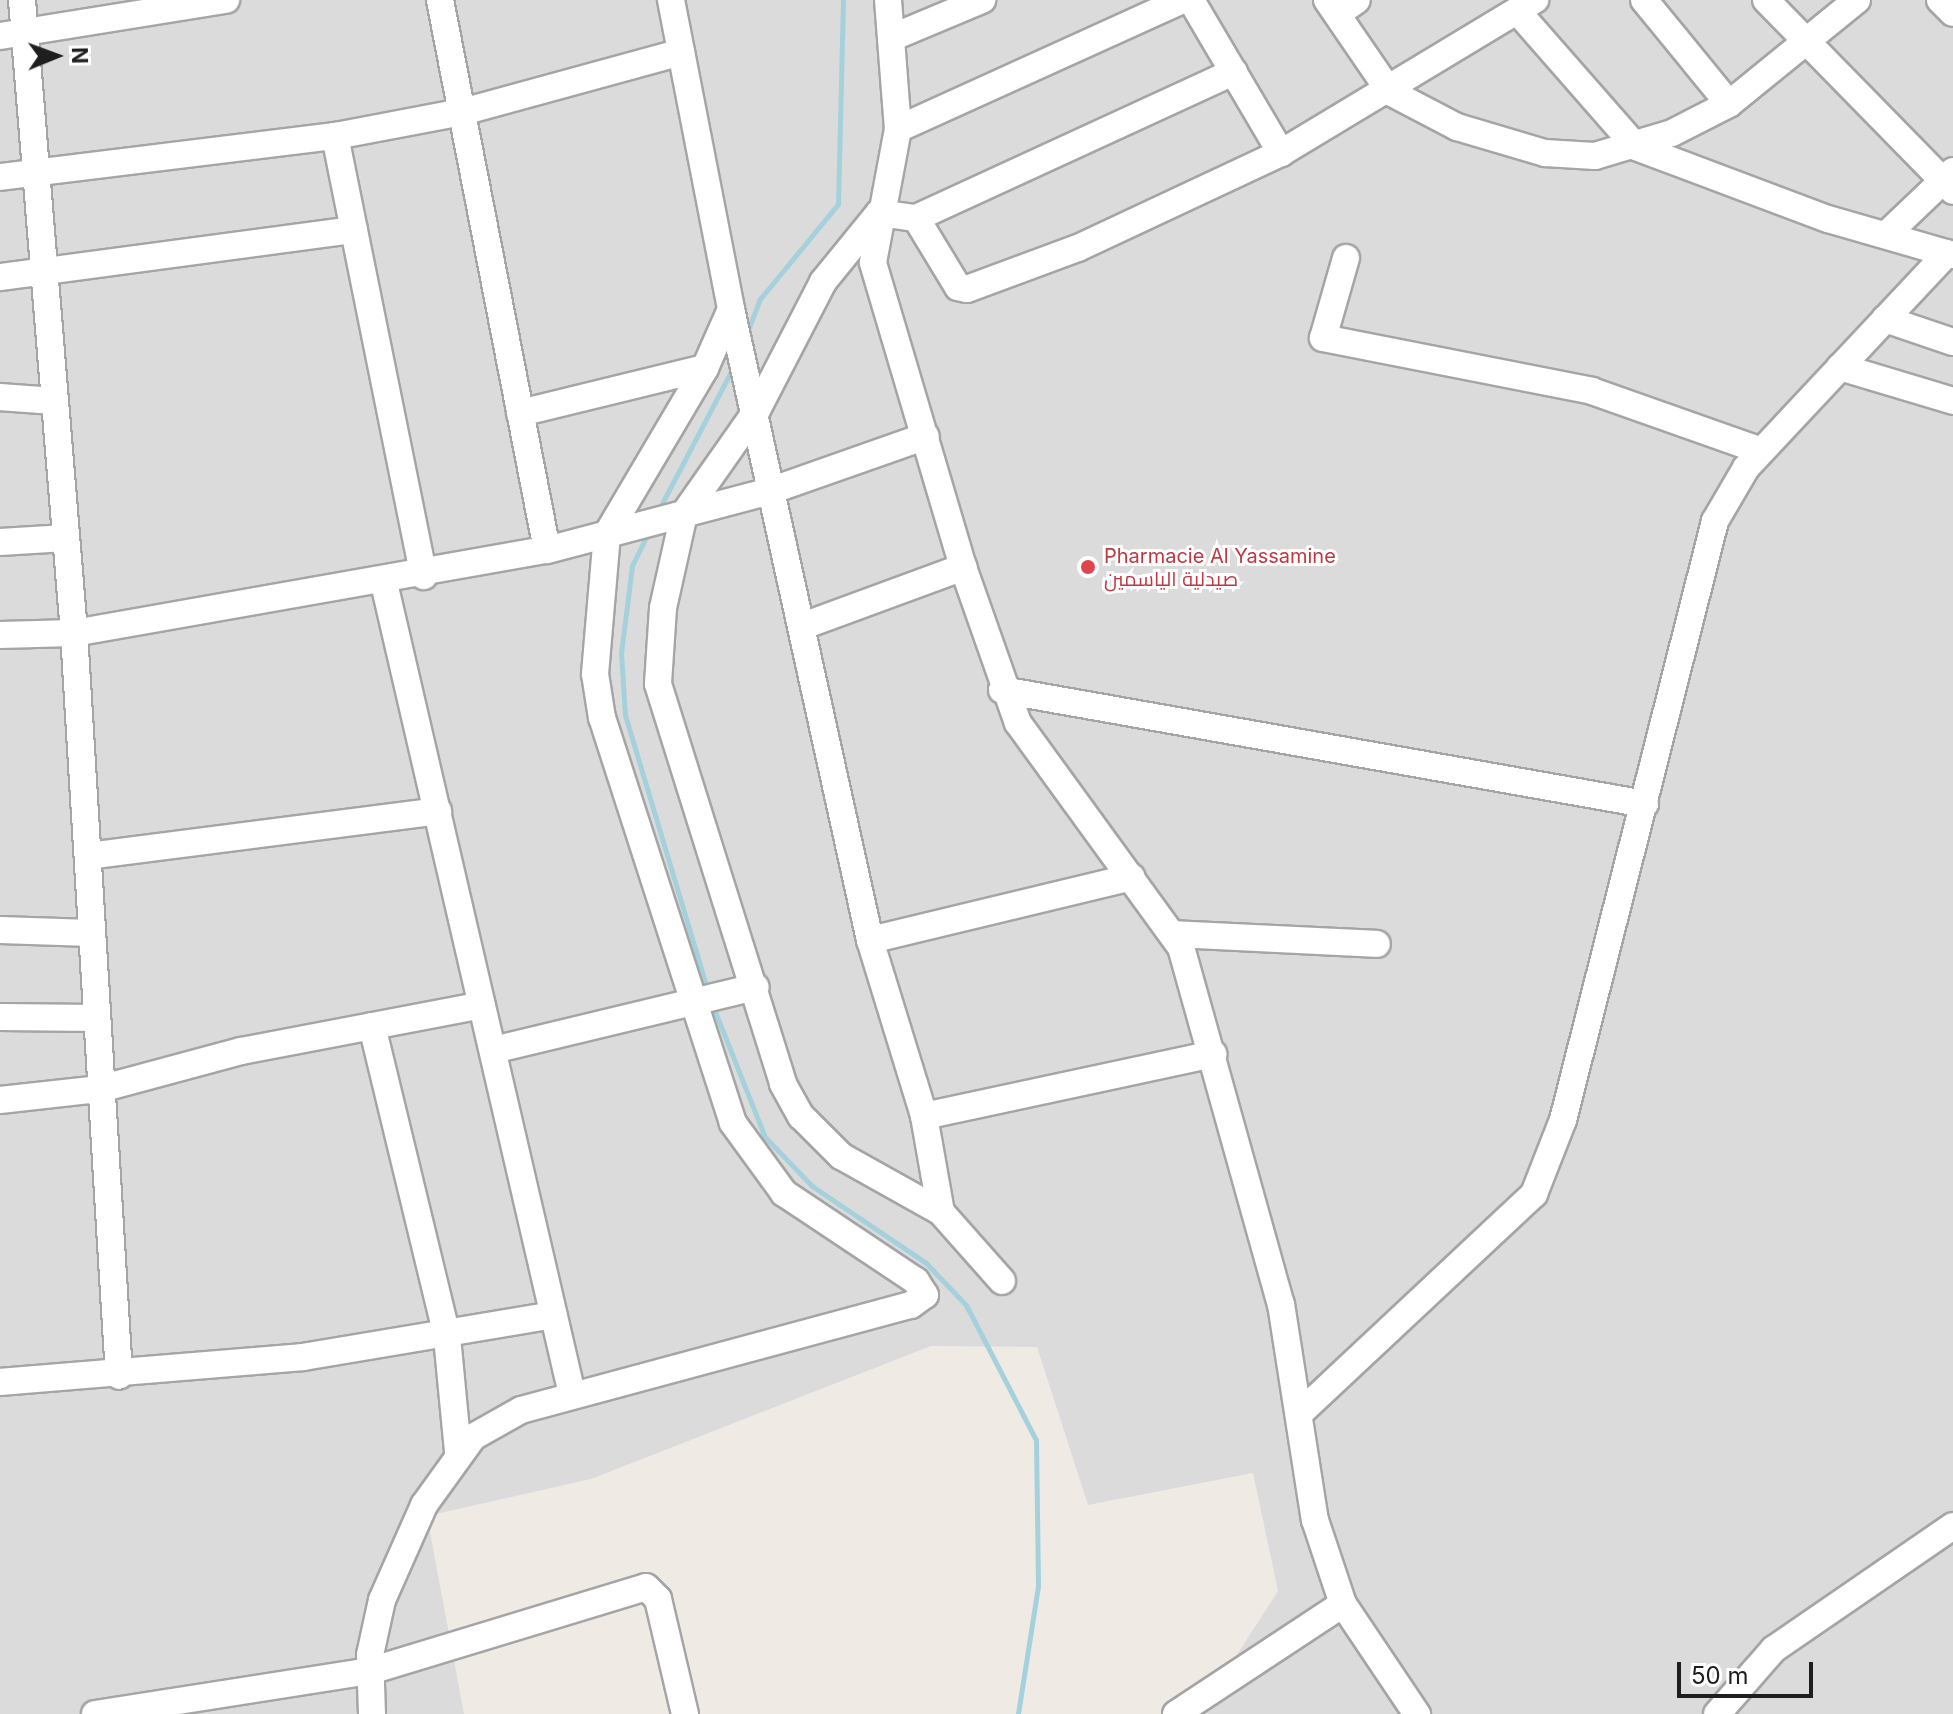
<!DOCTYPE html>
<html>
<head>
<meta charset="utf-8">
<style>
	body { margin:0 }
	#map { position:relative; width:1953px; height:1714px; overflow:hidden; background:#efebe4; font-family:Inter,Cairo,sans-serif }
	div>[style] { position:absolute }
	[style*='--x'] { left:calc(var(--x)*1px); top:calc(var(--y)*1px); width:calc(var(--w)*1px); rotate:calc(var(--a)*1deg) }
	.residential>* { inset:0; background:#dcdbdb }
	.stream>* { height:5px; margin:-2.5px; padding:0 2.5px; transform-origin:2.5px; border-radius:2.5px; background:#a5d1dc }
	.roads { filter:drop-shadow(2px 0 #a5a5a5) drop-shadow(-2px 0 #a5a5a5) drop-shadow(0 2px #a5a5a5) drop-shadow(0 -2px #a5a5a5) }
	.minor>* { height:26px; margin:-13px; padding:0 13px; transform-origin:13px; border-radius:13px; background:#fff }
	.dots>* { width:22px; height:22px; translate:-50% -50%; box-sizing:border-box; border:4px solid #fff; border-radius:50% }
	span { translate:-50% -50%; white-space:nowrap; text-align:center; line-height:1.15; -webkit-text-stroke:6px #fff; paint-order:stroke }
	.health-label { font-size:20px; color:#be3a42 }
	.left { translate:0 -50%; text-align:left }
	.north { position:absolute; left:16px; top:16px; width:80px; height:80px; -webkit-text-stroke:6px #fff; paint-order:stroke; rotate:89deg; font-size:22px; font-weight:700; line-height:32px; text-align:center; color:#1e1e1e }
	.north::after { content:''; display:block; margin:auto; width:28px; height:36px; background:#1e1e1e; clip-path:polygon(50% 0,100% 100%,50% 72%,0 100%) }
	.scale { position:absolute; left:1677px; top:1662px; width:136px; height:36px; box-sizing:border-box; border:4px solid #1e1e1e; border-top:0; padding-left:10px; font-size:24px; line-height:28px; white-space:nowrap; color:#1e1e1e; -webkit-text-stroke:6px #fff; paint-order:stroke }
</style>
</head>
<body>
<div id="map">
	<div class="residential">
		<div style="clip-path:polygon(0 0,1953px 0,1953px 1714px,1199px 1714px,1278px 1591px,1253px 1473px,1088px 1505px,1037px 1347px,931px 1346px,591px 1479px,427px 1516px,464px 1714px,0 1714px)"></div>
	</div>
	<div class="stream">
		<div style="--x:746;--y:335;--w:39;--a:-69"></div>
		<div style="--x:760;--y:299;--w:123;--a:-50.6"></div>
		<div style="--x:838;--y:204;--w:204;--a:-88.6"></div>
		<div style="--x:657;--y:513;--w:166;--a:-62.4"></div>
		<div style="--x:648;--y:533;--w:37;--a:116"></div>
		<div style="--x:632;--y:566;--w:88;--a:97.2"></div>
		<div style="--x:621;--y:653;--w:62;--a:86.3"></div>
		<div style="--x:625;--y:715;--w:288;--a:73.3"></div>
		<div style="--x:712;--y:1004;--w:143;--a:68.3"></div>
		<div style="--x:765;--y:1137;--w:68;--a:46.2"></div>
		<div style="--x:812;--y:1186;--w:138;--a:34"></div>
		<div style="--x:926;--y:1263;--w:58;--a:46.4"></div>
		<div style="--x:966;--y:1305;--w:152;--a:62.6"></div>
		<div style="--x:1036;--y:1440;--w:146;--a:89.2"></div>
		<div style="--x:1038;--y:1586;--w:130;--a:98.9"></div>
	</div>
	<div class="roads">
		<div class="minor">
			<div style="--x:22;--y:0;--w:635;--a:85.3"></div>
			<div style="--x:74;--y:633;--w:744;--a:86.53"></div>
			<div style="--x:440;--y:0;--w:560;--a:78.99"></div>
			<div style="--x:671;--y:0;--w:315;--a:79"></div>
			<div style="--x:731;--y:309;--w:646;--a:77.58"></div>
			<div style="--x:870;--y:940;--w:184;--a:72.9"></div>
			<div style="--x:924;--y:1116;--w:97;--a:80"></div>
			<div style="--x:888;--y:0;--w:129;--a:85.6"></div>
			<div style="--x:898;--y:129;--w:136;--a:100.6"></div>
			<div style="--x:873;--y:263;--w:317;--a:73.5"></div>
			<div style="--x:963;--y:567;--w:165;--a:70.6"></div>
			<div style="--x:1018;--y:723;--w:277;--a:54"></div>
			<div style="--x:1181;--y:947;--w:371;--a:74.4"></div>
			<div style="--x:1281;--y:1304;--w:219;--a:81.1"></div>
			<div style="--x:1315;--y:1520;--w:89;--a:71.6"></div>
			<div style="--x:1343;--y:1604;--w:133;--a:56.1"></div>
			<div style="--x:1191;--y:0;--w:178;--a:59.5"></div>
			<div style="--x:1327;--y:0;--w:112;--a:55.6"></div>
			<div style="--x:1390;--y:92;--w:76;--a:27.6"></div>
			<div style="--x:1457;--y:127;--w:92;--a:16.5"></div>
			<div style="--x:1545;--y:153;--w:50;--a:3.4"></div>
			<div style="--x:1595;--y:156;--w:80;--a:-16.6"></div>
			<div style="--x:1672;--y:133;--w:64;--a:-27"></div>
			<div style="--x:1729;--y:104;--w:165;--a:-39.1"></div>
			<div style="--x:1644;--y:0;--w:134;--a:50.7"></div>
			<div style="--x:1766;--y:0;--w:267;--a:45.6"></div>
			<div style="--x:1940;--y:0;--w:18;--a:45"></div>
			<div style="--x:1518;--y:12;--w:179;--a:48.8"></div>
			<div style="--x:1636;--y:147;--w:205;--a:20.6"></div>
			<div style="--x:1828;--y:219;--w:130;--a:16.1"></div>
			<div style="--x:1337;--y:14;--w:24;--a:-35"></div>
			<div style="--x:0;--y:36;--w:229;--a:-9.1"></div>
			<div style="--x:891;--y:38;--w:99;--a:-22.7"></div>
			<div style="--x:898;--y:129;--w:312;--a:-24.4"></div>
			<div style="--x:335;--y:136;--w:449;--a:78.6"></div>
			<div style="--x:0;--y:177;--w:337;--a:-7"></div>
			<div style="--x:335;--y:136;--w:129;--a:-10.7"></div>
			<div style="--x:462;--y:112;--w:227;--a:-15.3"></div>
			<div style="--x:879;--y:213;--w:89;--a:129.1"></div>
			<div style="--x:823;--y:282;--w:144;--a:117.3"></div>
			<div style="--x:757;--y:410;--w:127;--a:125.1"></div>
			<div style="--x:684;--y:514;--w:96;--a:102.6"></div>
			<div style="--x:663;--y:608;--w:76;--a:93.8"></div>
			<div style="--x:658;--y:684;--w:419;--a:72.6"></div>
			<div style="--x:783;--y:1084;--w:37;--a:61"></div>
			<div style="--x:801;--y:1116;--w:57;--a:45"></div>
			<div style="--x:841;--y:1156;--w:115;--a:29.2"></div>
			<div style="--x:941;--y:1212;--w:92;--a:48.5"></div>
			<div style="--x:879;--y:213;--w:37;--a:8"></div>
			<div style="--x:916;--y:218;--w:81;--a:58.7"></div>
			<div style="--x:958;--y:287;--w:9;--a:13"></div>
			<div style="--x:967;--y:289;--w:118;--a:-20.3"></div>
			<div style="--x:1078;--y:248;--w:224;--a:-25.1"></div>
			<div style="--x:1281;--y:153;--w:297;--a:-31.1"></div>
			<div style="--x:916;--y:218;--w:350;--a:-24.7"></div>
			<div style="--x:1888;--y:233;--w:90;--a:-43.6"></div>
			<div style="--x:1346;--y:258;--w:83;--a:106"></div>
			<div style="--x:1323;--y:338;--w:274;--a:11.1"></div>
			<div style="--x:1592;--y:391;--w:179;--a:19.5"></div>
			<div style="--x:0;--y:277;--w:357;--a:-7.6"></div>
			<div style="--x:1885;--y:319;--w:72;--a:18.7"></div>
			<div style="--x:1840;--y:367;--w:118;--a:16.7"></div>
			<div style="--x:0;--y:397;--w:55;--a:4.2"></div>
			<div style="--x:520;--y:413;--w:190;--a:-13.7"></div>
			<div style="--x:0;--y:542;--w:66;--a:-3.5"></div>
			<div style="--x:384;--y:583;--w:833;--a:76.95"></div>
			<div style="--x:803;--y:626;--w:171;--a:-20.2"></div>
			<div style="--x:0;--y:635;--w:74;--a:-1.5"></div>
			<div style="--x:74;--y:633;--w:480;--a:-10"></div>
			<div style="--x:547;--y:550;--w:231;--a:-14.8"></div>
			<div style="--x:770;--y:491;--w:165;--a:-19.4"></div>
			<div style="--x:1002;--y:690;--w:653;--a:10.05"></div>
			<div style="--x:88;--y:856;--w:353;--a:-7.3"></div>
			<div style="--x:0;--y:930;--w:91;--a:1.9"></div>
			<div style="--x:1173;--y:934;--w:204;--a:2.8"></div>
			<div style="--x:870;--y:940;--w:269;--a:-13.5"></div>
			<div style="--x:0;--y:1017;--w:96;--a:0.6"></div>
			<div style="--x:372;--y:1026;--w:320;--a:76.4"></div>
			<div style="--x:447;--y:1337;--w:116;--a:84.5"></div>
			<div style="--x:493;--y:1050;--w:270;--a:-13.5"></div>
			<div style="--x:0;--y:1100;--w:101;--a:-6.3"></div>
			<div style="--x:100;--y:1089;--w:146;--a:-15.1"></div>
			<div style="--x:241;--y:1051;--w:245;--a:-10.8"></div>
			<div style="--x:924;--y:1116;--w:296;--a:-12.1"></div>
			<div style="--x:0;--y:1382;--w:304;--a:-4.7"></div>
			<div style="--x:303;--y:1357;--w:254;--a:-9.5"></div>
			<div style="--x:1299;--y:1414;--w:322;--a:-43.1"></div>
			<div style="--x:1534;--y:1194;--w:79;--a:-68.6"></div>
			<div style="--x:1563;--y:1120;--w:618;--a:-75.76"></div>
			<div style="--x:1715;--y:521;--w:61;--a:-59.7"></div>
			<div style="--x:1746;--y:468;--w:294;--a:-46.9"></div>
			<div style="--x:95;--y:1714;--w:278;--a:-8.9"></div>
			<div style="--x:370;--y:1671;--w:288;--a:-16.9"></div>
			<div style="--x:646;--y:1587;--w:17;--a:45"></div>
			<div style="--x:658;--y:1599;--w:118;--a:76.8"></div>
			<div style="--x:372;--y:1714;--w:59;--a:-91.9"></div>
			<div style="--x:370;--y:1655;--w:56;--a:-77.7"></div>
			<div style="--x:382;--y:1600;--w:104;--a:-66.1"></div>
			<div style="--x:424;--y:1505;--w:84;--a:-54.2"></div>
			<div style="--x:473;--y:1437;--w:55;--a:-29.4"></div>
			<div style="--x:521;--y:1410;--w:404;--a:-15.1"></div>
			<div style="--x:911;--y:1305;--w:17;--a:-36"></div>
			<div style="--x:925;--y:1295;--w:17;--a:-123"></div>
			<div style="--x:916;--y:1281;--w:159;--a:-146.3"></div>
			<div style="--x:784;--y:1193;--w:87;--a:-126.1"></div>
			<div style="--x:733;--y:1123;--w:426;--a:-107.9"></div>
			<div style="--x:602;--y:718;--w:45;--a:-99"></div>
			<div style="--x:595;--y:674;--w:141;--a:-85.1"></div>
			<div style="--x:607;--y:534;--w:193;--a:-59.4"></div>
			<div style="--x:705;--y:368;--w:64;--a:-66.2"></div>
			<div style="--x:1176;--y:1714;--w:200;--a:-33.4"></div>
			<div style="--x:1717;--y:1714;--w:86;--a:-48.8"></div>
			<div style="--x:1774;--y:1649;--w:217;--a:-34.5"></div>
		</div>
	</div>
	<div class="dots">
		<div style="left:1088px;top:567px;background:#e0444e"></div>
	</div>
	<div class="health-label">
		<span class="left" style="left:1104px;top:568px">Pharmacie Al Yassamine<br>صيدلية الياسمين</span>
	</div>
	<div class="north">N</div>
	<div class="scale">50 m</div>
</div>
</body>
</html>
